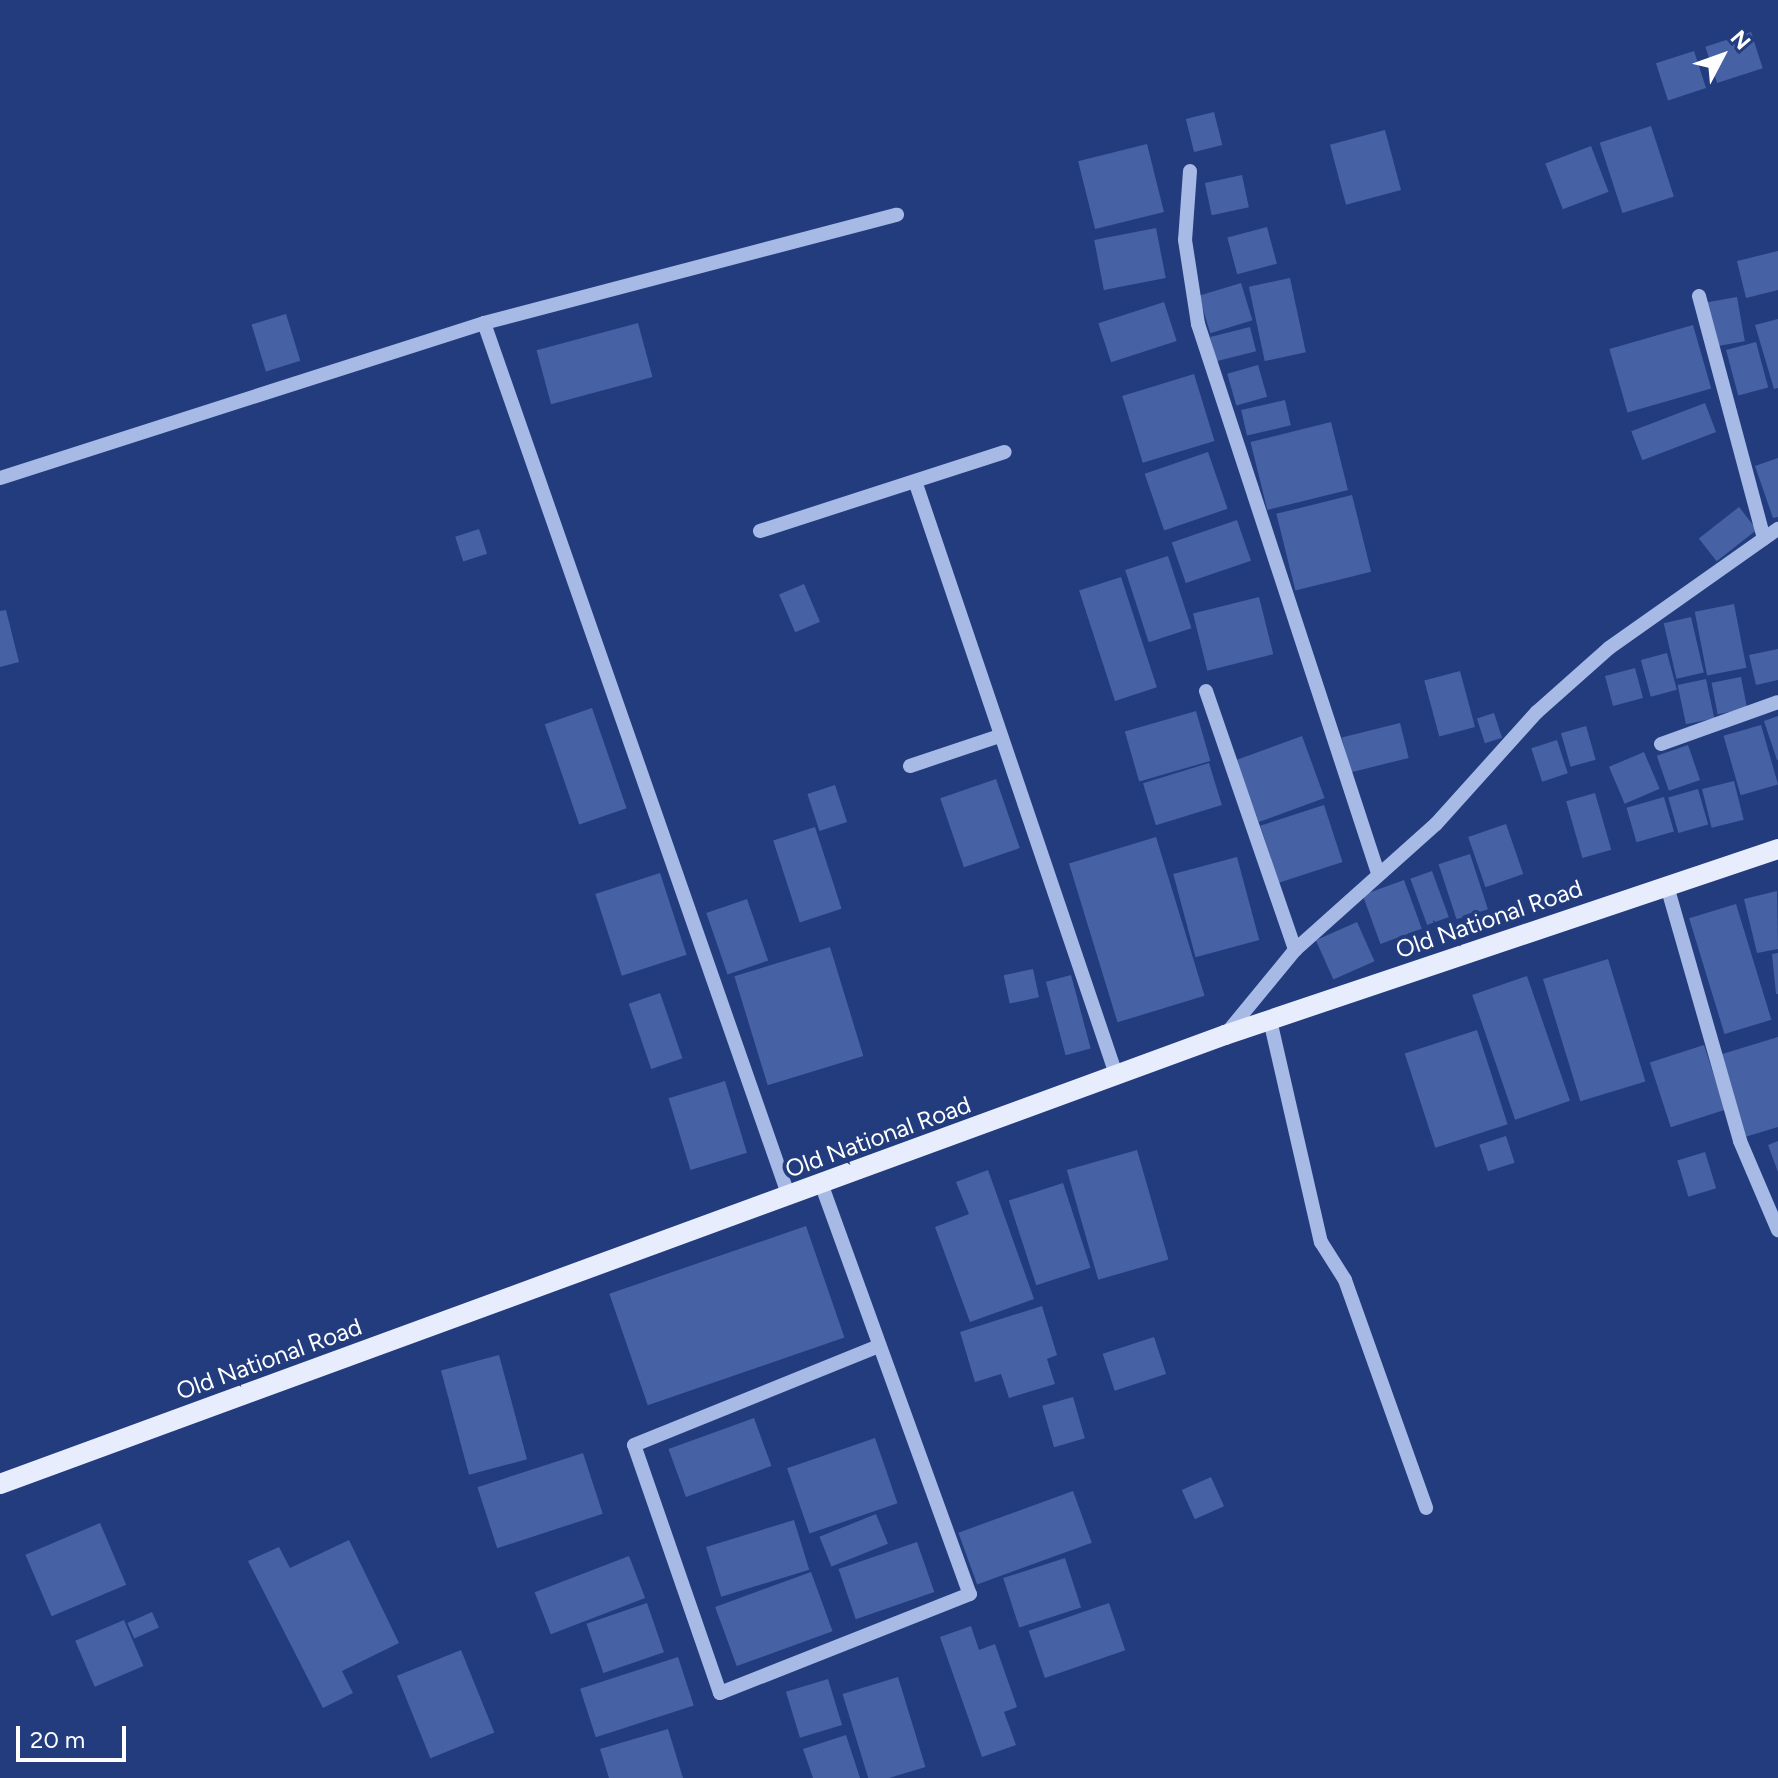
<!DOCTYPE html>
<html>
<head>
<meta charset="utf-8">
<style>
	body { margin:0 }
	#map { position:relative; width:1778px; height:1778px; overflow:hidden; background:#223c7e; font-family:Figtree,sans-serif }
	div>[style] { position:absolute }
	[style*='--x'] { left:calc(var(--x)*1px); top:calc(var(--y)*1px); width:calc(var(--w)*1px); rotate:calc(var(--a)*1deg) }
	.building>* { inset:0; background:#4662a5; transform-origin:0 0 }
	.minor>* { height:14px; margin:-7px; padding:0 7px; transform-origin:7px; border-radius:7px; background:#a7bae6 }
	.major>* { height:20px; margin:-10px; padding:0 10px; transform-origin:10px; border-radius:10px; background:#e8edfd }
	span { translate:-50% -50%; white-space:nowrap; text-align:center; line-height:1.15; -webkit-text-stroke:8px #223c7e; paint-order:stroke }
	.street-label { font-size:24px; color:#fff }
	.north { position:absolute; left:1682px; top:16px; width:80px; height:80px; -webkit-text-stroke:6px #223c7e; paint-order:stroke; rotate:49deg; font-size:22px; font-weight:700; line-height:32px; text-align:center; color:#fff }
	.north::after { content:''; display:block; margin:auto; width:28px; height:36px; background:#fff; clip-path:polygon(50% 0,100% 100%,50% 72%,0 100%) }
	.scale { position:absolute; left:16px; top:1726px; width:110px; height:36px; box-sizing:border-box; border:4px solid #fff; border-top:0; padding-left:10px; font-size:24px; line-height:28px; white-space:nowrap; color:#fff; -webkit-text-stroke:6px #223c7e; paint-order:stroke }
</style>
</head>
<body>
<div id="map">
	<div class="building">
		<div style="left:1751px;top:32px;width:38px;height:48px;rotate:72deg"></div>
		<div style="left:1694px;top:51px;width:39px;height:40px;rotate:72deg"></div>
		<div style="left:1214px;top:112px;width:34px;height:29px;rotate:76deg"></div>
		<div style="left:1651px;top:126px;width:74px;height:54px;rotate:72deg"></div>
		<div style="left:1385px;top:130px;width:62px;height:57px;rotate:75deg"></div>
		<div style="left:1147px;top:144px;width:70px;height:71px;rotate:76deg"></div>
		<div style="left:1591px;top:146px;width:49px;height:49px;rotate:69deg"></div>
		<div style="left:1242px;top:175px;width:33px;height:38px;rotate:78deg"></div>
		<div style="left:1267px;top:227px;width:38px;height:41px;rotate:75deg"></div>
		<div style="left:1156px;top:228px;width:51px;height:63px;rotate:79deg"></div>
		<div style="clip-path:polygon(1778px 251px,1778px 290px,1746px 298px,1737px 261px)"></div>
		<div style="left:1290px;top:278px;width:76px;height:42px;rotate:78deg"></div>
		<div style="left:1241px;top:283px;width:39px;height:44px;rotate:73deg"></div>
		<div style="left:1737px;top:297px;width:45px;height:30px;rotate:80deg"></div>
		<div style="left:1164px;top:302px;width:41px;height:69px;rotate:72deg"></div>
		<div style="left:286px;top:314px;width:49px;height:36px;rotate:73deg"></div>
		<div style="clip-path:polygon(1778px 319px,1778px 388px,1774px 389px,1755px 325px)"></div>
		<div style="left:638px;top:323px;width:56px;height:105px;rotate:75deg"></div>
		<div style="left:1693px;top:325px;width:66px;height:87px;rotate:74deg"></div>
		<div style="left:1250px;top:327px;width:25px;height:41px;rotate:76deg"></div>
		<div style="left:1756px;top:342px;width:47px;height:31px;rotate:75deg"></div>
		<div style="left:1258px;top:365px;width:33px;height:32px;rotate:74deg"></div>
		<div style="left:1194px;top:374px;width:70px;height:75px;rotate:73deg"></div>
		<div style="left:1285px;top:400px;width:26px;height:45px;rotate:77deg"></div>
		<div style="left:1705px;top:403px;width:31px;height:79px;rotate:69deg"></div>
		<div style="left:1331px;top:422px;width:70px;height:83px;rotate:76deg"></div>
		<div style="left:1208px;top:452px;width:60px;height:67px;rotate:71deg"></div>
		<div style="clip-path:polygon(1778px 458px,1778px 517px,1773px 518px,1755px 466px)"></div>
		<div style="left:1352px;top:495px;width:79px;height:78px;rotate:76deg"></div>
		<div style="left:1739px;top:507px;width:29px;height:51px;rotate:52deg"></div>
		<div style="left:1237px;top:520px;width:43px;height:69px;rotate:71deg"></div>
		<div style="left:479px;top:529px;width:26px;height:25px;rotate:72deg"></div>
		<div style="left:1168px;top:556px;width:76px;height:45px;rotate:72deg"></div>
		<div style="left:1121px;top:577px;width:116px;height:44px;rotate:72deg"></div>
		<div style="left:804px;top:584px;width:41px;height:27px;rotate:67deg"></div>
		<div style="left:1259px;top:597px;width:59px;height:68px;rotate:76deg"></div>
		<div style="left:1734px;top:604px;width:65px;height:40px;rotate:79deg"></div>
		<div style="clip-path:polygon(6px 610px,19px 662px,0 667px,0 611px)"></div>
		<div style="left:1691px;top:617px;width:57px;height:28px;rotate:77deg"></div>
		<div style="clip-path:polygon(1778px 649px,1778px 680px,1756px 685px,1749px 655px)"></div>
		<div style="left:1667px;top:653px;width:38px;height:27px;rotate:75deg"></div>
		<div style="left:1635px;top:668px;width:31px;height:31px;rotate:75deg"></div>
		<div style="left:1460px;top:671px;width:58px;height:37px;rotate:75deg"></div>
		<div style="left:1741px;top:677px;width:32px;height:30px;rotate:79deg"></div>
		<div style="left:1706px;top:679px;width:40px;height:29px;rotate:78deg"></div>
		<div style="left:592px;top:708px;width:106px;height:50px;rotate:71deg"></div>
		<div style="left:1196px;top:711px;width:52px;height:74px;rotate:74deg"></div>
		<div style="left:1494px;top:713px;width:26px;height:18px;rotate:72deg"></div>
		<div style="clip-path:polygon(1778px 716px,1778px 760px,1777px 760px,1764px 721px)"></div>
		<div style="left:1400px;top:723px;width:36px;height:60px;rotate:76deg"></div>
		<div style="left:1761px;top:725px;width:62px;height:39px;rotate:74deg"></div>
		<div style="left:1586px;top:726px;width:35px;height:26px;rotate:74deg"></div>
		<div style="left:1302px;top:736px;width:66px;height:70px;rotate:70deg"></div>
		<div style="left:1557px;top:740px;width:35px;height:27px;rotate:72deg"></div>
		<div style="left:1688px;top:745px;width:37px;height:33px;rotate:71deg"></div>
		<div style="left:1644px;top:752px;width:40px;height:38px;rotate:67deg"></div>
		<div style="left:1209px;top:763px;width:44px;height:69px;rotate:73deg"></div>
		<div style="left:996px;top:779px;width:73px;height:59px;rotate:71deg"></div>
		<div style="left:1734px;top:781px;width:40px;height:33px;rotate:76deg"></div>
		<div style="left:835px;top:785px;width:39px;height:29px;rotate:72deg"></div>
		<div style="left:1698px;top:789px;width:37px;height:31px;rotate:74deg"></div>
		<div style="left:1595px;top:793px;width:59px;height:30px;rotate:74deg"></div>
		<div style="left:1664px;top:797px;width:36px;height:39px;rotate:74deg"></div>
		<div style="left:1324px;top:805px;width:60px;height:67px;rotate:72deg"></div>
		<div style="left:1506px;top:824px;width:53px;height:40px;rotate:71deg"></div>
		<div style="left:815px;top:827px;width:86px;height:44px;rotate:72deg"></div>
		<div style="left:1156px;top:837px;width:166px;height:91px;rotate:73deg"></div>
		<div style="left:1470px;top:854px;width:58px;height:33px;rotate:72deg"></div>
		<div style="left:1237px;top:857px;width:86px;height:66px;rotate:75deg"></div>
		<div style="left:1432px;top:871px;width:49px;height:23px;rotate:70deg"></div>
		<div style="left:660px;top:873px;width:86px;height:68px;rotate:72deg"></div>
		<div style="left:1404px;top:880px;width:52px;height:44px;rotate:70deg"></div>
		<div style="clip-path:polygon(1777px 891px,1778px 949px,1757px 953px,1744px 899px)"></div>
		<div style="left:747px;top:899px;width:65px;height:43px;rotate:71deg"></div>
		<div style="left:1736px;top:904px;width:121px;height:49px;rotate:73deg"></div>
		<div style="left:1357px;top:922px;width:43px;height:45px;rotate:66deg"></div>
		<div style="left:830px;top:947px;width:114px;height:100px;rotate:73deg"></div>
		<div style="clip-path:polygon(1778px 953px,1778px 994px,1776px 994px,1772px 954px)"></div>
		<div style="left:1608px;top:959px;width:128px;height:68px;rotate:73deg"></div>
		<div style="left:1033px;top:969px;width:29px;height:30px;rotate:78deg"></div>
		<div style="left:1071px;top:975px;width:76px;height:26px;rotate:75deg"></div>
		<div style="left:1527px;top:976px;width:132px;height:58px;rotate:71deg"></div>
		<div style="left:660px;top:993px;width:69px;height:33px;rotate:71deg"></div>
		<div style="left:1477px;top:1030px;width:99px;height:76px;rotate:72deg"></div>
		<div style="clip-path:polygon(1778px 1037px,1778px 1127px,1745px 1137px,1719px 1055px)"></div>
		<div style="left:1704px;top:1045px;width:68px;height:57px;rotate:72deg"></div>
		<div style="left:725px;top:1081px;width:75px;height:59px;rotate:73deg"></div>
		<div style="left:1506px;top:1136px;width:28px;height:28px;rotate:72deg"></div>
		<div style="clip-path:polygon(1778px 1141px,1778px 1172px,1768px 1145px)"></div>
		<div style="left:1137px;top:1150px;width:114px;height:73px;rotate:74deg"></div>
		<div style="left:1705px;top:1152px;width:38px;height:29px;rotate:73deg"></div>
		<div style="clip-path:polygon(988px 1170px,1034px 1299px,970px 1322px,935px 1227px,969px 1214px,956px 1182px)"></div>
		<div style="left:1063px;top:1183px;width:89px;height:57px;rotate:72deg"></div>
		<div style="left:806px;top:1226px;width:118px;height:208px;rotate:71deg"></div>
		<div style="clip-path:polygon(1042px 1306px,1057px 1355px,1047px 1359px,1055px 1384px,1009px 1398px,1001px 1374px,975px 1382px,960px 1332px)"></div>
		<div style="left:1154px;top:1337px;width:39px;height:54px;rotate:72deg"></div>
		<div style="left:499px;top:1355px;width:108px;height:60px;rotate:75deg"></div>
		<div style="left:1073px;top:1397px;width:43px;height:32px;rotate:74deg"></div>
		<div style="left:754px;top:1418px;width:51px;height:91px;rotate:70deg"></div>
		<div style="left:875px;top:1438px;width:69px;height:93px;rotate:71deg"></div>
		<div style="left:583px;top:1453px;width:64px;height:111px;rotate:72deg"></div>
		<div style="left:1211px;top:1477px;width:32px;height:32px;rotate:66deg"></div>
		<div style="left:1073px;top:1491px;width:55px;height:122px;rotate:70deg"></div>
		<div style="left:876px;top:1514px;width:32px;height:61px;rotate:68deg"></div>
		<div style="left:794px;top:1520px;width:52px;height:92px;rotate:73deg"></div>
		<div style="left:100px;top:1523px;width:67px;height:81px;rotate:67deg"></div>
		<div style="clip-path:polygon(349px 1540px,399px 1643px,342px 1671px,353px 1693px,323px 1708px,248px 1561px,279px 1547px,290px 1568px)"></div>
		<div style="left:917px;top:1542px;width:53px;height:83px;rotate:71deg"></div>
		<div style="left:629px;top:1556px;width:45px;height:101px;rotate:69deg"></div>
		<div style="left:1065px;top:1558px;width:52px;height:65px;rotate:72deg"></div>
		<div style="left:811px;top:1572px;width:63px;height:102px;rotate:70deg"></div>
		<div style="left:647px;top:1603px;width:52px;height:64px;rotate:71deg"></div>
		<div style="left:1109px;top:1603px;width:50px;height:85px;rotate:71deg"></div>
		<div style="left:152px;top:1612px;width:17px;height:27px;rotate:66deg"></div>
		<div style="left:124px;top:1620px;width:50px;height:53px;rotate:67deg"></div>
		<div style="clip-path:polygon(971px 1626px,979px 1650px,995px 1644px,1017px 1707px,1004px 1712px,1016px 1745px,982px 1757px,940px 1637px)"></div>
		<div style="left:461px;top:1650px;width:89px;height:69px;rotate:68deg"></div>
		<div style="left:678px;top:1657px;width:51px;height:103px;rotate:72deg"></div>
		<div style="left:898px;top:1677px;width:94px;height:58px;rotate:73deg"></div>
		<div style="left:828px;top:1679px;width:48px;height:44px;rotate:73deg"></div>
		<div style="clip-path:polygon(668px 1729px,683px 1778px,609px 1778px,600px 1749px)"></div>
		<div style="clip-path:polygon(846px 1735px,860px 1778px,813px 1778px,803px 1749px)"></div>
	</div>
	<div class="minor">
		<div style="--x:1190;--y:171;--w:69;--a:94.1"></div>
		<div style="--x:1185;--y:240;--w:85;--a:81.2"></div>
		<div style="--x:1198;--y:324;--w:578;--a:71.85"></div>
		<div style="--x:1699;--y:296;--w:251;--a:75"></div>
		<div style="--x:484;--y:323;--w:926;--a:70.76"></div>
		<div style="--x:0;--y:478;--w:508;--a:-17.76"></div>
		<div style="--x:484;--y:323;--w:427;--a:-14.7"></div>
		<div style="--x:916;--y:484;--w:626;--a:71.28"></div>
		<div style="--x:760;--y:531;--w:257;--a:-17.9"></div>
		<div style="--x:1206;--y:691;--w:274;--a:71"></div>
		<div style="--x:1661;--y:744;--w:124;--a:-19.7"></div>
		<div style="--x:910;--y:766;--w:94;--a:-18.6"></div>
		<div style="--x:1667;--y:886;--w:265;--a:74"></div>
		<div style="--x:1740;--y:1141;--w:97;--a:66.9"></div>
		<div style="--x:1270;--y:1020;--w:228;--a:77.1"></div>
		<div style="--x:1321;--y:1242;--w:45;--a:57.7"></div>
		<div style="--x:1345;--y:1280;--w:242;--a:70.4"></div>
		<div style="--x:1226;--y:1034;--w:109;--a:-50.6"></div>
		<div style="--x:1295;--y:950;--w:189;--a:-41.8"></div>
		<div style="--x:1436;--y:824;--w:151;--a:-48"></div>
		<div style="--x:1537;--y:712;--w:96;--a:-41.6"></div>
		<div style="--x:1609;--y:648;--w:207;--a:-35.2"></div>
		<div style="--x:822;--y:1186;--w:434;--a:70.1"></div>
		<div style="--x:970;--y:1594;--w:269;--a:158.4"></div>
		<div style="--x:720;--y:1693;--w:262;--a:-109.1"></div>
		<div style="--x:634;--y:1445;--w:262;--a:-22"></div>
	</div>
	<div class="major">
		<div style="--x:0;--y:1484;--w:1305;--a:-20.13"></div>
		<div style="--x:1225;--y:1035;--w:583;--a:-18.59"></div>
	</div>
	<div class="street-label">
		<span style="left:1489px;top:919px;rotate:-19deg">Old National Road</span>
		<span style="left:878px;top:1137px;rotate:-20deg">Old National Road</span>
		<span style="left:269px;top:1359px;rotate:-20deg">Old National Road</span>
	</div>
	<div class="north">N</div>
	<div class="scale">20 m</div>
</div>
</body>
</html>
